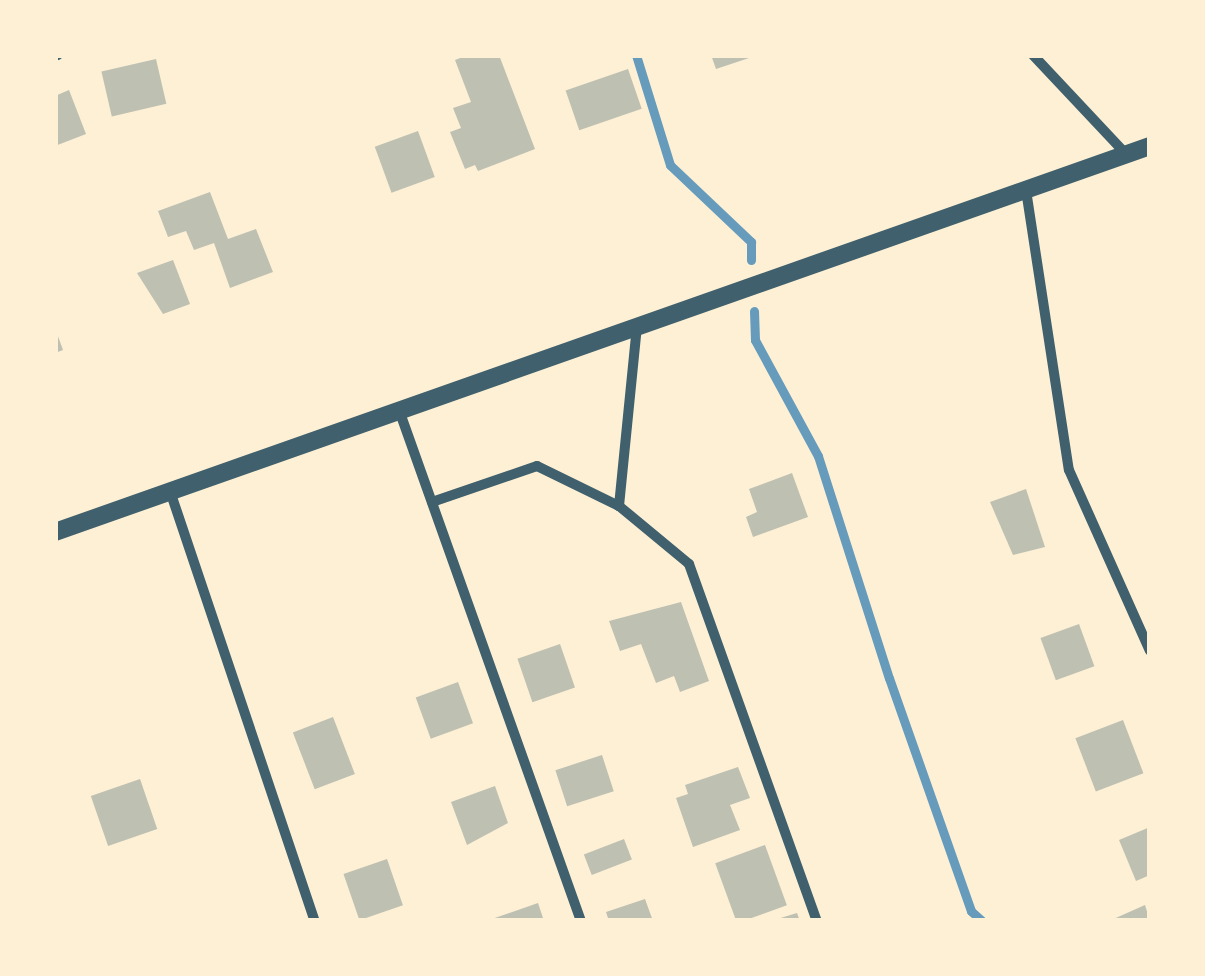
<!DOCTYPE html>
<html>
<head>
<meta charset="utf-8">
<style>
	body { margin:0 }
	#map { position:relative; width:1205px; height:976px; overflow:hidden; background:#fdf0d5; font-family:"IBM Plex Sans",sans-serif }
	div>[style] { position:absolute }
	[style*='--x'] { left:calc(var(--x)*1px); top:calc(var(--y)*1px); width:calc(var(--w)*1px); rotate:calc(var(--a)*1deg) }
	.stream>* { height:9px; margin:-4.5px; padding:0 4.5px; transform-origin:4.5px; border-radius:4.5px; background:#669bbc }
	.building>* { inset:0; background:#bec0b2; transform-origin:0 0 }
	.minor>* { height:10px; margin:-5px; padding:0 5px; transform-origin:5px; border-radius:5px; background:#3f606c }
	.tertiary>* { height:18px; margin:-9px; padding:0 9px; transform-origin:9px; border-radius:9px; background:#3f606c }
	span { translate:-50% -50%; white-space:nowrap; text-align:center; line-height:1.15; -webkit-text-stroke:8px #fdf0d5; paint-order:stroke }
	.frame { position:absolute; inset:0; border:58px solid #fdf0d5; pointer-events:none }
</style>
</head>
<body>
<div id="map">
	<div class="stream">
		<div style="--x:636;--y:55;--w:115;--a:72.8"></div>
		<div style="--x:670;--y:165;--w:112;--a:43.5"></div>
		<div style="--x:751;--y:242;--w:18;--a:90"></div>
		<div style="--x:754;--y:311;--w:29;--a:88"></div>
		<div style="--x:755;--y:340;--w:132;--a:61.5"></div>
		<div style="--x:818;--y:456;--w:233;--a:72.3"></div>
		<div style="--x:889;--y:678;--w:247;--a:70.6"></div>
		<div style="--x:971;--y:911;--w:15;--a:42"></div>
	</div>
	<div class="building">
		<div style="clip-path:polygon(468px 55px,499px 55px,535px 149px,478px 171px,475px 165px,465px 169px,450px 132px,461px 128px,453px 108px,471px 102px,455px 60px)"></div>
		<div style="clip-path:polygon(711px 55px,755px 55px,755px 56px,716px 69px)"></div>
		<div style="left:156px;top:59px;width:46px;height:56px;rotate:77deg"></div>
		<div style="left:628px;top:69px;width:42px;height:66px;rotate:71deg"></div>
		<div style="clip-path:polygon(69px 90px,86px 134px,55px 146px,55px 96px)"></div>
		<div style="left:418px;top:131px;width:49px;height:46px;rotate:70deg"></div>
		<div style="clip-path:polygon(210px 192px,228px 239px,256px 229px,273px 272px,230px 288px,214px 243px,194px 250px,186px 231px,168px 237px,158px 211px)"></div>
		<div style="clip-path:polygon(173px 260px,190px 304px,163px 314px,137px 273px)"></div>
		<div style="clip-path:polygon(55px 328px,63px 350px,55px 353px)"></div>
		<div style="clip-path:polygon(792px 473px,808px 517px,753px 537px,746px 517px,757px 512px,749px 489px)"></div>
		<div style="clip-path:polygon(1026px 489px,1045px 547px,1013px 555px,990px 502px)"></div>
		<div style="clip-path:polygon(681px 602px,709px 681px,680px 692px,674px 676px,656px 683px,641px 644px,620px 651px,609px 621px)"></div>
		<div style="left:1079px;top:624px;width:45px;height:41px;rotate:70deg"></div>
		<div style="left:560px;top:644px;width:46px;height:45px;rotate:71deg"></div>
		<div style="left:458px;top:682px;width:44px;height:45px;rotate:70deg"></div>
		<div style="left:333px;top:717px;width:61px;height:43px;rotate:69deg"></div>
		<div style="left:1123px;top:720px;width:57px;height:51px;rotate:69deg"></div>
		<div style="left:602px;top:755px;width:38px;height:49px;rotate:72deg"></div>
		<div style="clip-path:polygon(738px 767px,750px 798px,730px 805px,740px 830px,693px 847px,676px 798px,688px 794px,685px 785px)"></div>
		<div style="left:140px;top:779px;width:53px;height:52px;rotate:71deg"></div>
		<div style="clip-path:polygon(495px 786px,508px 823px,467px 845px,451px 802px)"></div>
		<div style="clip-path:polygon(1150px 827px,1150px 875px,1136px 881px,1119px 840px)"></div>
		<div style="left:624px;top:839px;width:22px;height:43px;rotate:69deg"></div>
		<div style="left:765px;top:845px;width:64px;height:53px;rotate:70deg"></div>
		<div style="left:387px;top:859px;width:49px;height:46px;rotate:71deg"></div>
		<div style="clip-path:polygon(645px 899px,653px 921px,609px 921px,606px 912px)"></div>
		<div style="clip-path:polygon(538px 903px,544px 921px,489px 921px,489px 920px)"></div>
		<div style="clip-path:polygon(1145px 905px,1150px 921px,1109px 921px)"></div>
		<div style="clip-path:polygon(797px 913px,800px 921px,774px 921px,774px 920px)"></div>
	</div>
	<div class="minor">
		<div style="--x:1033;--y:55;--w:137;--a:46.8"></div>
		<div style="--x:55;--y:56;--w:3;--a:-18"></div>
		<div style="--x:1026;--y:190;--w:283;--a:81.3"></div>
		<div style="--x:1069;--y:470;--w:198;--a:65.9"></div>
		<div style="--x:399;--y:410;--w:542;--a:70.4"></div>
		<div style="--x:170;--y:491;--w:454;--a:71.4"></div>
		<div style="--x:432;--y:502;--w:111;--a:-18.9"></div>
		<div style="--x:537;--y:466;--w:91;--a:26"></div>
		<div style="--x:619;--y:506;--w:91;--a:39.6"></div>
		<div style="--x:689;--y:564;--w:379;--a:70.3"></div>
		<div style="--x:619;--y:506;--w:181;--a:-84.3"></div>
	</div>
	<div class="tertiary">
		<div style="--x:55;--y:532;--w:1161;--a:-19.42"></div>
	</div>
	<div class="frame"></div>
</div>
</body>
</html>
